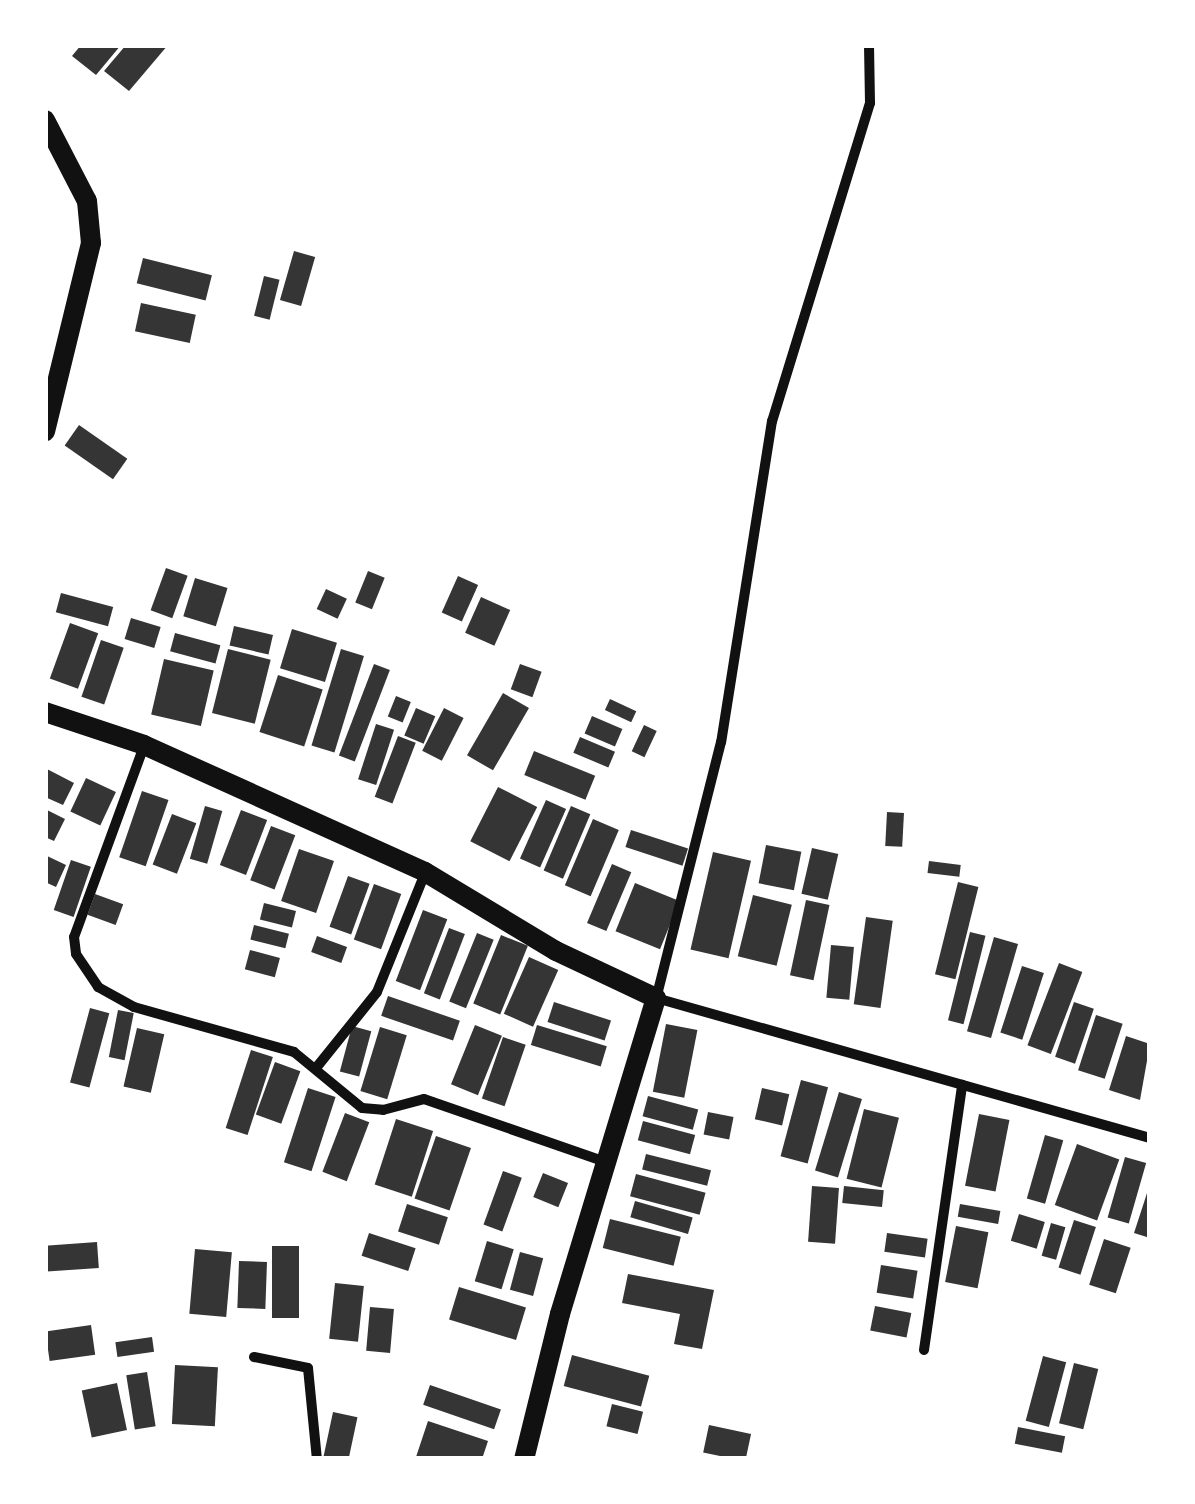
<!DOCTYPE html>
<html>
<head>
<meta charset="utf-8">
<style>
	body { margin:0 }
	#map { position:relative; width:1195px; height:1504px; overflow:hidden; background:#fff; font-family:"Varela Round",sans-serif }
	div>[style] { position:absolute }
	[style*='--x'] { left:calc(var(--x)*1px); top:calc(var(--y)*1px); width:calc(var(--w)*1px); rotate:calc(var(--a)*1deg) }
	.building>* { inset:0; background:#353535; transform-origin:0 0 }
	.minor>* { height:10px; margin:-5px; padding:0 5px; transform-origin:5px; border-radius:5px; background:#111 }
	.secondary>* { height:20px; margin:-10px; padding:0 10px; transform-origin:10px; border-radius:10px; background:#111 }
	span { translate:-50% -50%; white-space:nowrap; text-align:center; line-height:1.15; -webkit-text-stroke:9px #fff; paint-order:stroke }
	.frame { position:absolute; inset:0; border:48px solid #fff; pointer-events:none }
</style>
</head>
<body>
<div id="map">
	<div class="building">
		<div style="clip-path:polygon(81px 45px,121px 45px,96px 75px,72px 56px)"></div>
		<div style="clip-path:polygon(126px 45px,168px 45px,129px 91px,104px 71px)"></div>
		<div style="left:294px;top:251px;width:22px;height:51px;rotate:16deg"></div>
		<div style="left:143px;top:258px;width:71px;height:26px;rotate:14deg"></div>
		<div style="left:264px;top:276px;width:16px;height:41px;rotate:14deg"></div>
		<div style="left:141px;top:303px;width:56px;height:29px;rotate:12deg"></div>
		<div style="left:79px;top:425px;width:59px;height:25px;rotate:35deg"></div>
		<div style="left:166px;top:568px;width:23px;height:45px;rotate:20deg"></div>
		<div style="left:368px;top:571px;width:18px;height:34px;rotate:22deg"></div>
		<div style="left:458px;top:576px;width:22px;height:40px;rotate:24deg"></div>
		<div style="left:195px;top:578px;width:34px;height:40px;rotate:17deg"></div>
		<div style="left:326px;top:589px;width:23px;height:22px;rotate:25deg"></div>
		<div style="left:61px;top:593px;width:54px;height:20px;rotate:15deg"></div>
		<div style="left:481px;top:597px;width:32px;height:39px;rotate:24deg"></div>
		<div style="left:131px;top:618px;width:31px;height:22px;rotate:17deg"></div>
		<div style="left:70px;top:623px;width:30px;height:59px;rotate:20deg"></div>
		<div style="left:234px;top:626px;width:40px;height:20px;rotate:13deg"></div>
		<div style="left:292px;top:629px;width:47px;height:41px;rotate:17deg"></div>
		<div style="left:175px;top:633px;width:47px;height:19px;rotate:15deg"></div>
		<div style="left:101px;top:640px;width:24px;height:60px;rotate:19deg"></div>
		<div style="left:228px;top:649px;width:44px;height:66px;rotate:14deg"></div>
		<div style="left:341px;top:649px;width:24px;height:101px;rotate:17deg"></div>
		<div style="left:164px;top:659px;width:51px;height:57px;rotate:13deg"></div>
		<div style="left:374px;top:664px;width:17px;height:98px;rotate:21deg"></div>
		<div style="left:520px;top:664px;width:23px;height:27px;rotate:20deg"></div>
		<div style="left:278px;top:675px;width:47px;height:60px;rotate:18deg"></div>
		<div style="left:503px;top:693px;width:30px;height:72px;rotate:30deg"></div>
		<div style="left:396px;top:696px;width:16px;height:22px;rotate:22deg"></div>
		<div style="left:610px;top:699px;width:29px;height:12px;rotate:25deg"></div>
		<div style="left:416px;top:708px;width:21px;height:30px;rotate:23deg"></div>
		<div style="left:444px;top:708px;width:22px;height:48px;rotate:27deg"></div>
		<div style="left:592px;top:716px;width:33px;height:19px;rotate:23deg"></div>
		<div style="left:376px;top:724px;width:19px;height:58px;rotate:18deg"></div>
		<div style="left:644px;top:725px;width:14px;height:29px;rotate:25deg"></div>
		<div style="left:398px;top:736px;width:19px;height:65px;rotate:21deg"></div>
		<div style="left:580px;top:737px;width:38px;height:17px;rotate:23deg"></div>
		<div style="left:534px;top:751px;width:66px;height:26px;rotate:22deg"></div>
		<div style="clip-path:polygon(45px 768px,74px 783px,63px 805px,45px 797px)"></div>
		<div style="left:86px;top:778px;width:33px;height:37px;rotate:25deg"></div>
		<div style="left:498px;top:787px;width:44px;height:61px;rotate:27deg"></div>
		<div style="left:142px;top:791px;width:28px;height:70px;rotate:19deg"></div>
		<div style="left:546px;top:800px;width:22px;height:64px;rotate:24deg"></div>
		<div style="left:205px;top:806px;width:18px;height:55px;rotate:16deg"></div>
		<div style="left:571px;top:806px;width:21px;height:70px;rotate:23deg"></div>
		<div style="clip-path:polygon(45px 809px,65px 819px,54px 841px,45px 837px)"></div>
		<div style="left:241px;top:810px;width:28px;height:59px;rotate:21deg"></div>
		<div style="left:887px;top:812px;width:17px;height:34px;rotate:3deg"></div>
		<div style="left:172px;top:814px;width:26px;height:54px;rotate:21deg"></div>
		<div style="left:593px;top:819px;width:28px;height:72px;rotate:23deg"></div>
		<div style="left:271px;top:826px;width:26px;height:58px;rotate:21deg"></div>
		<div style="left:631px;top:830px;width:60px;height:18px;rotate:18deg"></div>
		<div style="left:766px;top:845px;width:36px;height:39px;rotate:11deg"></div>
		<div style="left:812px;top:848px;width:27px;height:47px;rotate:13deg"></div>
		<div style="left:299px;top:849px;width:37px;height:55px;rotate:19deg"></div>
		<div style="left:713px;top:852px;width:39px;height:100px;rotate:13deg"></div>
		<div style="clip-path:polygon(45px 855px,66px 865px,56px 887px,45px 882px)"></div>
		<div style="left:71px;top:860px;width:21px;height:53px;rotate:19deg"></div>
		<div style="left:929px;top:861px;width:32px;height:12px;rotate:7deg"></div>
		<div style="left:612px;top:864px;width:21px;height:64px;rotate:23deg"></div>
		<div style="left:348px;top:876px;width:23px;height:54px;rotate:20deg"></div>
		<div style="left:958px;top:882px;width:21px;height:95px;rotate:14deg"></div>
		<div style="left:635px;top:883px;width:48px;height:52px;rotate:22deg"></div>
		<div style="left:374px;top:884px;width:29px;height:59px;rotate:20deg"></div>
		<div style="left:95px;top:894px;width:30px;height:22px;rotate:20deg"></div>
		<div style="left:753px;top:895px;width:40px;height:63px;rotate:14deg"></div>
		<div style="left:806px;top:900px;width:24px;height:77px;rotate:12deg"></div>
		<div style="left:264px;top:903px;width:33px;height:17px;rotate:14deg"></div>
		<div style="left:423px;top:910px;width:26px;height:76px;rotate:21deg"></div>
		<div style="left:866px;top:917px;width:27px;height:88px;rotate:8deg"></div>
		<div style="left:254px;top:925px;width:36px;height:15px;rotate:14deg"></div>
		<div style="left:449px;top:928px;width:17px;height:70px;rotate:21deg"></div>
		<div style="left:970px;top:932px;width:16px;height:91px;rotate:14deg"></div>
		<div style="left:477px;top:933px;width:18px;height:74px;rotate:22deg"></div>
		<div style="left:501px;top:935px;width:29px;height:74px;rotate:22deg"></div>
		<div style="left:317px;top:936px;width:32px;height:17px;rotate:20deg"></div>
		<div style="left:994px;top:937px;width:25px;height:98px;rotate:16deg"></div>
		<div style="left:831px;top:945px;width:23px;height:53px;rotate:5deg"></div>
		<div style="left:250px;top:950px;width:31px;height:20px;rotate:15deg"></div>
		<div style="left:529px;top:957px;width:32px;height:62px;rotate:24deg"></div>
		<div style="left:1059px;top:963px;width:25px;height:88px;rotate:21deg"></div>
		<div style="left:1022px;top:966px;width:23px;height:70px;rotate:18deg"></div>
		<div style="left:388px;top:996px;width:76px;height:21px;rotate:19deg"></div>
		<div style="left:554px;top:1002px;width:60px;height:21px;rotate:18deg"></div>
		<div style="left:1074px;top:1002px;width:21px;height:58px;rotate:19deg"></div>
		<div style="left:90px;top:1008px;width:20px;height:77px;rotate:15deg"></div>
		<div style="left:118px;top:1010px;width:16px;height:48px;rotate:11deg"></div>
		<div style="left:1096px;top:1015px;width:28px;height:58px;rotate:18deg"></div>
		<div style="left:666px;top:1024px;width:32px;height:69px;rotate:11deg"></div>
		<div style="left:475px;top:1025px;width:29px;height:64px;rotate:22deg"></div>
		<div style="left:537px;top:1025px;width:73px;height:21px;rotate:17deg"></div>
		<div style="left:352px;top:1026px;width:20px;height:47px;rotate:15deg"></div>
		<div style="left:380px;top:1027px;width:28px;height:67px;rotate:17deg"></div>
		<div style="left:137px;top:1028px;width:28px;height:60px;rotate:13deg"></div>
		<div style="clip-path:polygon(1126px 1036px,1150px 1044px,1140px 1100px,1109px 1090px)"></div>
		<div style="left:503px;top:1037px;width:24px;height:65px;rotate:19deg"></div>
		<div style="left:251px;top:1050px;width:23px;height:82px;rotate:18deg"></div>
		<div style="left:275px;top:1062px;width:27px;height:56px;rotate:20deg"></div>
		<div style="left:801px;top:1080px;width:28px;height:79px;rotate:15deg"></div>
		<div style="left:308px;top:1088px;width:29px;height:78px;rotate:18deg"></div>
		<div style="left:762px;top:1088px;width:28px;height:32px;rotate:13deg"></div>
		<div style="left:839px;top:1092px;width:24px;height:82px;rotate:17deg"></div>
		<div style="left:648px;top:1096px;width:52px;height:21px;rotate:15deg"></div>
		<div style="left:864px;top:1109px;width:36px;height:72px;rotate:14deg"></div>
		<div style="left:708px;top:1112px;width:26px;height:23px;rotate:11deg"></div>
		<div style="left:345px;top:1113px;width:26px;height:63px;rotate:21deg"></div>
		<div style="left:979px;top:1114px;width:31px;height:73px;rotate:11deg"></div>
		<div style="left:396px;top:1119px;width:39px;height:69px;rotate:18deg"></div>
		<div style="left:643px;top:1121px;width:54px;height:20px;rotate:15deg"></div>
		<div style="left:1045px;top:1135px;width:19px;height:66px;rotate:16deg"></div>
		<div style="left:436px;top:1136px;width:37px;height:66px;rotate:19deg"></div>
		<div style="left:1077px;top:1144px;width:45px;height:65px;rotate:20deg"></div>
		<div style="left:646px;top:1154px;width:67px;height:16px;rotate:14deg"></div>
		<div style="left:1125px;top:1157px;width:22px;height:63px;rotate:16deg"></div>
		<div style="left:503px;top:1171px;width:20px;height:57px;rotate:20deg"></div>
		<div style="left:543px;top:1173px;width:27px;height:26px;rotate:22deg"></div>
		<div style="left:636px;top:1174px;width:72px;height:23px;rotate:15deg"></div>
		<div style="left:812px;top:1186px;width:27px;height:56px;rotate:4deg"></div>
		<div style="left:844px;top:1186px;width:40px;height:17px;rotate:6deg"></div>
		<div style="clip-path:polygon(1149px 1187px,1150px 1188px,1150px 1238px,1134px 1233px)"></div>
		<div style="left:635px;top:1201px;width:60px;height:17px;rotate:16deg"></div>
		<div style="left:407px;top:1204px;width:43px;height:29px;rotate:18deg"></div>
		<div style="left:960px;top:1204px;width:41px;height:13px;rotate:10deg"></div>
		<div style="left:1019px;top:1214px;width:27px;height:28px;rotate:17deg"></div>
		<div style="left:610px;top:1219px;width:73px;height:30px;rotate:14deg"></div>
		<div style="left:1074px;top:1220px;width:23px;height:50px;rotate:18deg"></div>
		<div style="left:1051px;top:1223px;width:15px;height:34px;rotate:16deg"></div>
		<div style="left:956px;top:1226px;width:33px;height:57px;rotate:11deg"></div>
		<div style="left:369px;top:1233px;width:49px;height:24px;rotate:18deg"></div>
		<div style="left:887px;top:1233px;width:41px;height:19px;rotate:8deg"></div>
		<div style="left:1104px;top:1239px;width:28px;height:48px;rotate:18deg"></div>
		<div style="left:487px;top:1241px;width:28px;height:42px;rotate:17deg"></div>
		<div style="left:97px;top:1242px;width:26px;height:52px;rotate:86deg"></div>
		<div style="left:272px;top:1246px;width:27px;height:72px"></div>
		<div style="left:195px;top:1249px;width:37px;height:65px;rotate:5deg"></div>
		<div style="left:520px;top:1252px;width:24px;height:39px;rotate:15deg"></div>
		<div style="left:239px;top:1261px;width:28px;height:47px;rotate:2deg"></div>
		<div style="left:881px;top:1265px;width:37px;height:28px;rotate:9deg"></div>
		<div style="clip-path:polygon(628px 1274px,714px 1290px,702px 1349px,674px 1344px,680px 1314px,622px 1303px)"></div>
		<div style="left:335px;top:1283px;width:29px;height:56px;rotate:6deg"></div>
		<div style="left:459px;top:1287px;width:70px;height:34px;rotate:17deg"></div>
		<div style="left:875px;top:1306px;width:37px;height:25px;rotate:11deg"></div>
		<div style="left:370px;top:1307px;width:24px;height:44px;rotate:5deg"></div>
		<div style="left:91px;top:1325px;width:30px;height:46px;rotate:82deg"></div>
		<div style="left:152px;top:1337px;width:15px;height:37px;rotate:82deg"></div>
		<div style="left:572px;top:1355px;width:80px;height:32px;rotate:15deg"></div>
		<div style="left:1043px;top:1356px;width:24px;height:67px;rotate:15deg"></div>
		<div style="left:1074px;top:1363px;width:25px;height:62px;rotate:14deg"></div>
		<div style="left:175px;top:1365px;width:43px;height:59px;rotate:3deg"></div>
		<div style="left:147px;top:1372px;width:55px;height:21px;rotate:81deg"></div>
		<div style="left:117px;top:1383px;width:48px;height:36px;rotate:78deg"></div>
		<div style="left:430px;top:1385px;width:75px;height:21px;rotate:19deg"></div>
		<div style="left:612px;top:1404px;width:32px;height:23px;rotate:14deg"></div>
		<div style="left:333px;top:1412px;width:25px;height:48px;rotate:12deg"></div>
		<div style="clip-path:polygon(428px 1421px,488px 1441px,482px 1459px,416px 1457px)"></div>
		<div style="left:709px;top:1425px;width:43px;height:28px;rotate:12deg"></div>
		<div style="left:1018px;top:1427px;width:48px;height:17px;rotate:11deg"></div>
	</div>
	<div class="minor">
		<div style="--x:869;--y:45;--w:58;--a:89"></div>
		<div style="--x:870;--y:103;--w:333;--a:107.1"></div>
		<div style="--x:772;--y:421;--w:325;--a:99"></div>
		<div style="--x:721;--y:742;--w:264;--a:104.2"></div>
		<div style="--x:656;--y:998;--w:513;--a:15.82"></div>
		<div style="--x:144;--y:746;--w:203;--a:110.1"></div>
		<div style="--x:74;--y:937;--w:17;--a:83"></div>
		<div style="--x:76;--y:954;--w:40;--a:56"></div>
		<div style="--x:98;--y:987;--w:41;--a:29.1"></div>
		<div style="--x:134;--y:1007;--w:166;--a:15.7"></div>
		<div style="--x:294;--y:1052;--w:88;--a:39.5"></div>
		<div style="--x:362;--y:1108;--w:21;--a:5"></div>
		<div style="--x:383;--y:1110;--w:42;--a:-15"></div>
		<div style="--x:424;--y:1099;--w:193;--a:19.1"></div>
		<div style="--x:316;--y:1068;--w:97;--a:-51.2"></div>
		<div style="--x:377;--y:992;--w:128;--a:-68"></div>
		<div style="--x:924;--y:1350;--w:268;--a:-81.8"></div>
		<div style="--x:254;--y:1357;--w:55;--a:11.5"></div>
		<div style="--x:308;--y:1368;--w:91;--a:84.4"></div>
	</div>
	<div class="secondary">
		<div style="--x:45;--y:120;--w:91;--a:62.6"></div>
		<div style="--x:87;--y:201;--w:42;--a:84.6"></div>
		<div style="--x:91;--y:243;--w:194;--a:103.7"></div>
		<div style="--x:45;--y:712;--w:104;--a:18.4"></div>
		<div style="--x:144;--y:745;--w:308;--a:24.3"></div>
		<div style="--x:425;--y:872;--w:153;--a:31.1"></div>
		<div style="--x:556;--y:951;--w:110;--a:25.2"></div>
		<div style="--x:656;--y:998;--w:330;--a:106.9"></div>
		<div style="--x:560;--y:1314;--w:149;--a:103.9"></div>
	</div>
	<div class="frame"></div>
</div>
</body>
</html>
